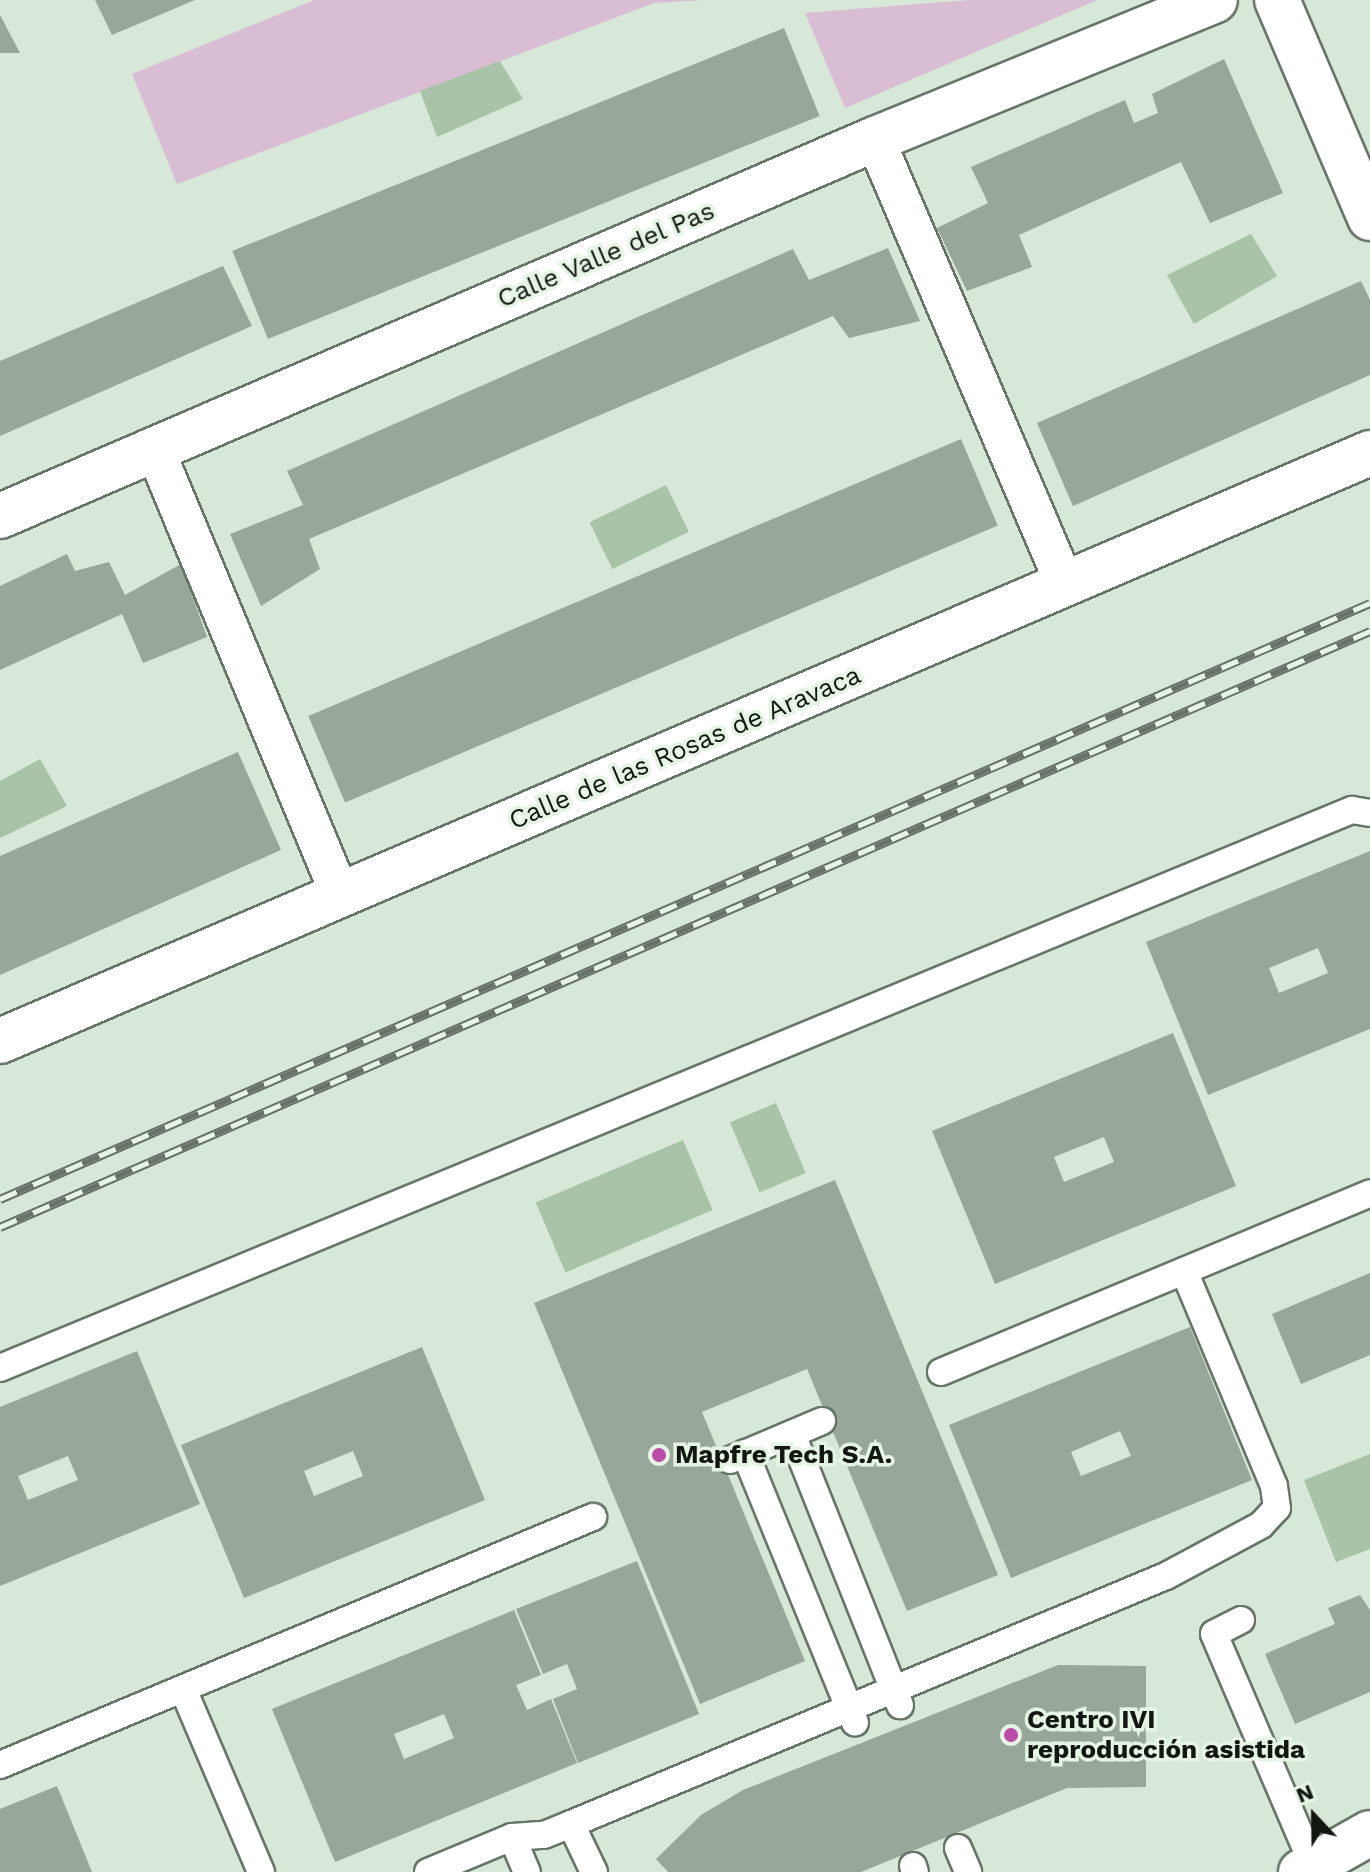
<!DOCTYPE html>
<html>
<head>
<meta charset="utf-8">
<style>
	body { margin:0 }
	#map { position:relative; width:1370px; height:1872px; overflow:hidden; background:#d7e7d8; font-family:"Work Sans",sans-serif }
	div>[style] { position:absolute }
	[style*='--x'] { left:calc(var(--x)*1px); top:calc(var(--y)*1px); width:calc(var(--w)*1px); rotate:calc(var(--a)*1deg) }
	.green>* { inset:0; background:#d9bdd2 }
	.water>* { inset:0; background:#a9c3a9; transform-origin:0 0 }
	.building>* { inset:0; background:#98a799; transform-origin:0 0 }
	.roads { filter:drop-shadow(2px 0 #677568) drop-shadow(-2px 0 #677568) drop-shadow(0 2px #677568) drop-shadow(0 -2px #677568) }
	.service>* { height:26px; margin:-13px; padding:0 13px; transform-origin:13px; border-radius:13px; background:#fff }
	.pedestrian>* { height:38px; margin:-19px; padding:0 19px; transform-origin:19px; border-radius:19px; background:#fff }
	.minor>* { height:44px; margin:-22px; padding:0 22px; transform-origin:22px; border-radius:22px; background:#fff }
	.rail>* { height:9px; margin-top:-4.5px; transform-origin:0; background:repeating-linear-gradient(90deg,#e5f4e5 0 18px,#687269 0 36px); box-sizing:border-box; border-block:2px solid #687269 }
	.dots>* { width:22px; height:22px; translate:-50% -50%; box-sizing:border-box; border:4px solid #e5f4e5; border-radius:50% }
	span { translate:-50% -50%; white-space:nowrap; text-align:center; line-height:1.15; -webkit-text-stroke:7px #e5f4e5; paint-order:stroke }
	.street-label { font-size:26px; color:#121712 }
	.poi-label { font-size:26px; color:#121712; font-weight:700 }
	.left { translate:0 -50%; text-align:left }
	.north { position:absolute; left:1274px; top:1776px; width:80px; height:80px; -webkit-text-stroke:6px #e5f4e5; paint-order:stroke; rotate:338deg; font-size:22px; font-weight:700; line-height:32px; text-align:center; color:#121712 }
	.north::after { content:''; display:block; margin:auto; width:28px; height:36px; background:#121712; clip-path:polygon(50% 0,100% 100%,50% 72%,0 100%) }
</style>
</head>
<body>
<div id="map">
	<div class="green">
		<div style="clip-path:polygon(314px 0,705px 0,654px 3px,177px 184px,132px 74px)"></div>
		<div style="clip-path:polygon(969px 0,1097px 0,845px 108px,805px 13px)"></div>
	</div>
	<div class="water">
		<div style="clip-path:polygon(500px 61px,523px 99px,437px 137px,420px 91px)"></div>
		<div style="clip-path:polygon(1251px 234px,1277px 276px,1194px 324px,1167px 275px)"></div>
		<div style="left:666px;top:485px;width:52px;height:85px;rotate:64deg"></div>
		<div style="clip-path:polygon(40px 759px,67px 806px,0 838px,0 781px)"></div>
		<div style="left:776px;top:1103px;width:76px;height:50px;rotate:67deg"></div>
		<div style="left:683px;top:1140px;width:76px;height:160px;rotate:67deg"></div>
		<div style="clip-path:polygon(1370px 1454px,1370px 1549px,1336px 1562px,1304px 1480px)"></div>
	</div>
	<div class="building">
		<div style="clip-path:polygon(95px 0,195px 0,112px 35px)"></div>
		<div style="clip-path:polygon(0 15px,20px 53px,0 53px)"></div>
		<div style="left:784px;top:28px;width:95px;height:595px;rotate:68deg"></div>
		<div style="clip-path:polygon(1224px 59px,1283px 193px,1210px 223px,1181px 162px,1019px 235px,1032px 267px,967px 291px,937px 228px,988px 203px,971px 167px,1125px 100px,1134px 123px,1158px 113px,1152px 94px)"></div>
		<div style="clip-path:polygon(888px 248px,920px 321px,849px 338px,833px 316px,309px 539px,320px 569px,261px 606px,230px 534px,303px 505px,287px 471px,793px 249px,809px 280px)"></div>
		<div style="clip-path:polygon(223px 266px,252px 326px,0 436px,0 361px)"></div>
		<div style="clip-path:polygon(1361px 281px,1370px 300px,1370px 375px,1073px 506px,1037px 423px)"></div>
		<div style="left:961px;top:439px;width:94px;height:709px;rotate:67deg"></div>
		<div style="clip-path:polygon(67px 554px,75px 571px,109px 562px,125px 595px,181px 564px,207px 637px,143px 663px,122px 614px,0 670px,0 586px)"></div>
		<div style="clip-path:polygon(238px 752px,281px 850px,0 975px,0 856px)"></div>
		<div style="clip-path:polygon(evenodd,1370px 851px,1370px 1029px,1208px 1095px,1146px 942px,1370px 851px,1318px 948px,1328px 973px,1279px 993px,1269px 968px,1318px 948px)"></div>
		<div style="clip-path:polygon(evenodd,1173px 1033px,1236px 1186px,995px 1284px,932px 1131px,1173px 1033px,1104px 1137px,1114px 1162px,1064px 1182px,1054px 1157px,1104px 1137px)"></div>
		<div style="clip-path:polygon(835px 1180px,998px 1575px,907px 1611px,807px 1369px,702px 1412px,805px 1661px,700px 1704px,534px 1303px)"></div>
		<div style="clip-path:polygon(1370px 1273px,1370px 1355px,1301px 1384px,1272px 1314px)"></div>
		<div style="clip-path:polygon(evenodd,1190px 1327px,1252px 1480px,1011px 1578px,949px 1425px,1190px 1327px,1120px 1431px,1131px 1456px,1081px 1476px,1071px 1452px,1120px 1431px)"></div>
		<div style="clip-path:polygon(evenodd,422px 1347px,485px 1500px,244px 1598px,181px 1445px,422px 1347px,353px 1451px,363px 1476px,314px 1496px,304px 1471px,353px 1451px)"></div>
		<div style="clip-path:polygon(evenodd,137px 1351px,200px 1504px,0 1586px,0 1407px,137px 1351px,68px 1456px,78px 1480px,28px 1500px,18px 1476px,68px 1456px)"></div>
		<div style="clip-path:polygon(637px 1561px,699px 1714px,578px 1763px,553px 1699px,577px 1689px,567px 1664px,543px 1674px,516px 1609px)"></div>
		<div style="clip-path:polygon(1360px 1595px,1370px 1610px,1370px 1692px,1295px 1724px,1265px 1654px,1335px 1624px,1328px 1608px)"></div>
		<div style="clip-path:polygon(evenodd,514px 1610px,541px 1675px,516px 1685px,527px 1710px,551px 1699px,577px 1763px,335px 1862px,272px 1709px,514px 1610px,444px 1714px,454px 1738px,404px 1759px,394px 1734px,444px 1714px)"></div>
		<div style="clip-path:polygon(1058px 1665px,1146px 1666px,1146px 1787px,1067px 1788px,861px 1872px,668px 1872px,656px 1859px,701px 1815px,743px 1790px)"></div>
		<div style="clip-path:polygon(57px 1786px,92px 1872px,0 1872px,0 1809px)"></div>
	</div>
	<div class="roads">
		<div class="service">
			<div style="--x:0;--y:1368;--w:1463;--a:-22.43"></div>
			<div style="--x:1352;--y:810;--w:18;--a:9"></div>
			<div style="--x:941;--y:1372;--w:465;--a:-22.6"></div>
			<div style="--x:792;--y:1434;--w:292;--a:68.3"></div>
			<div style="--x:745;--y:1453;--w:291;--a:67.8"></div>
			<div style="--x:730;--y:1460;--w:100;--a:-23"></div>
			<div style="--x:1241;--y:1620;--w:30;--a:153"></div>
			<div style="--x:1214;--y:1634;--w:251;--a:66.8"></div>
			<div style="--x:183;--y:1689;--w:199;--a:66.9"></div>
			<div style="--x:0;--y:1765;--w:643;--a:-22.7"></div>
			<div style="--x:571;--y:1824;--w:53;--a:64.4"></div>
			<div style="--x:512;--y:1837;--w:38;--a:67"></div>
			<div style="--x:958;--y:1848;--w:26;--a:67"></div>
			<div style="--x:913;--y:1866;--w:6;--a:72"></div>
			<div style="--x:428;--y:1872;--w:91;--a:-22.6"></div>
			<div style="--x:512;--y:1837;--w:32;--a:-4"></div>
			<div style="--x:544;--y:1835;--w:29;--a:-22"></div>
			<div style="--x:571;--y:1824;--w:645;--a:-22.63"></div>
			<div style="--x:1166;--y:1576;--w:108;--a:-28.2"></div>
			<div style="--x:1261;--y:1525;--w:23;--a:-47"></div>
			<div style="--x:1277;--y:1508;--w:22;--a:-98"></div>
			<div style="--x:1274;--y:1486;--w:233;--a:-112.7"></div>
		</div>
		<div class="pedestrian">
			<div style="--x:875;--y:139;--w:486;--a:66.9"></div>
			<div style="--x:155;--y:450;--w:482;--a:67.4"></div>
		</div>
		<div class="minor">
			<div style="--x:1277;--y:0;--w:237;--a:66.9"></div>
			<div style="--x:0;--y:516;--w:953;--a:-23.31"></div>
			<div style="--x:875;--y:139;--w:367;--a:-22.2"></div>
			<div style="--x:0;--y:1041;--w:1491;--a:-23.23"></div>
			<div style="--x:1301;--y:1872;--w:79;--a:-29.5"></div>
		</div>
	</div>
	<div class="rail">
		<div style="--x:0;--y:1199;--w:1494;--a:-23.51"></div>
		<div style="--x:0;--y:1227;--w:1494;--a:-23.51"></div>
	</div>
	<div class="dots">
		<div style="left:659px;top:1455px;background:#bd4daa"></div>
		<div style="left:1011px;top:1735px;background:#bd4daa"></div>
	</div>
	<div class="street-label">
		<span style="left:606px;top:255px;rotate:-23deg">Calle Valle del Pas</span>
		<span style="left:685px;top:748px;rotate:-23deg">Calle de las Rosas de Aravaca</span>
	</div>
	<div class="poi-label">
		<span class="left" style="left:675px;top:1455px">Mapfre Tech S.A.</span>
		<span class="left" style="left:1027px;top:1735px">Centro IVI<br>reproducción asistida</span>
	</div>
	<div class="north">N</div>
</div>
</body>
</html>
